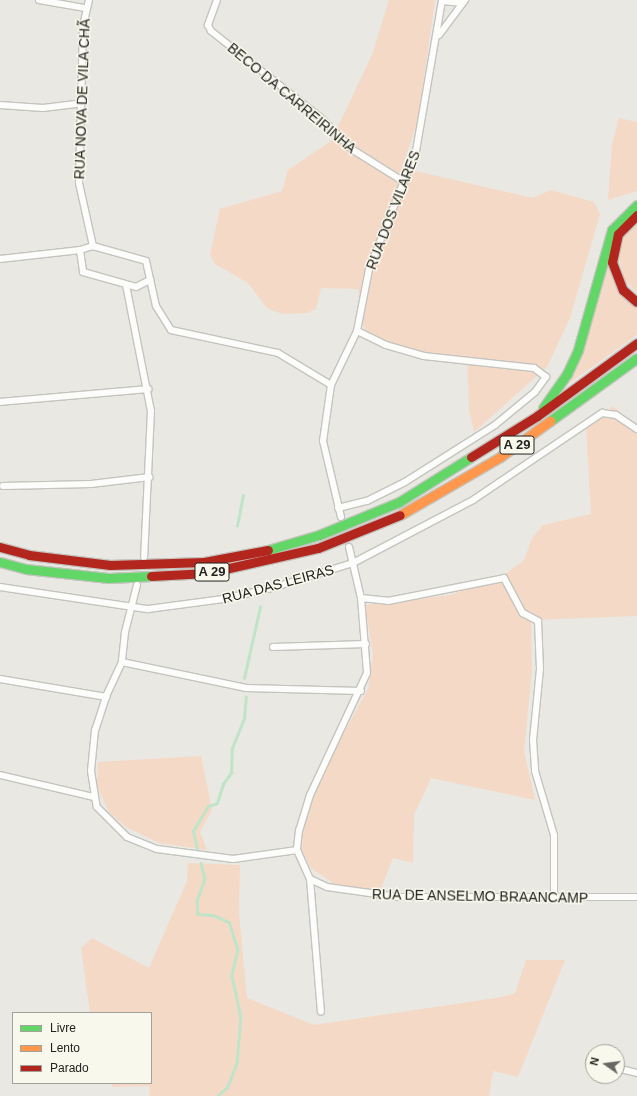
<!DOCTYPE html>
<html>
<head>
<meta charset="utf-8">
<style>
	body { margin:0 }
	#map { position:relative; width:637px; height:1096px; overflow:hidden; background:#e9e8e2; font-family:Helvetica,sans-serif }
	div>[style] { position:absolute }
	[style*='--x'] { left:calc(var(--x)*1px); top:calc(var(--y)*1px); width:calc(var(--w)*1px); rotate:calc(var(--a)*1deg) }
	.green>* { inset:0; background:#f5d9c7 }
	.stream>* { height:2.5px; margin:-1.25px; padding:0 1.25px; transform-origin:1.25px; border-radius:1.25px; background:#bfe4c8 }
	.roads { filter:drop-shadow(1px 0 #c4c4bf) drop-shadow(-1px 0 #c4c4bf) drop-shadow(0 1px #c4c4bf) drop-shadow(0 -1px #c4c4bf) }
	.street>* { height:6px; margin:-3px; padding:0 3px; transform-origin:3px; border-radius:3px; background:#fcfcfb }
	.fast>* { height:9px; margin:-4.5px; padding:0 4.5px; transform-origin:4.5px; border-radius:4.5px; background:#63d668 }
	.slow>* { height:9px; margin:-4.5px; padding:0 4.5px; transform-origin:4.5px; border-radius:4.5px; background:#ff974d }
	.jam>* { height:9px; margin:-4.5px; padding:0 4.5px; transform-origin:4.5px; border-radius:4.5px; background:#b3261e }
	span { translate:-50% -50%; white-space:nowrap; text-align:center; line-height:1.15; -webkit-text-stroke:3px #f9f8ec; paint-order:stroke }
	.shield-label span { padding:1px 3px; background:#f9f8ec; border:1px solid; border-radius:3px; -webkit-text-stroke-width:0 }
	.shield-label { font-size:13px; color:#22221e; font-weight:700 }
	.street-label { font-size:14px; color:#22221e }
	.legend { position:absolute; left:12px; top:1012px; width:140px; height:72px; box-sizing:border-box; background:#f9f8ec; border:1px solid #a3a29a; margin:0; padding:5px 7px; list-style:none; font-size:12px; color:#22221e }
	.legend li { display:flex; align-items:center; gap:8px; height:20px }
	.legend b { width:20px; border:1px solid #a3a29a }
	.north { position:absolute; left:585px; top:1044px; width:40px; height:40px; box-sizing:border-box; background:#f9f8ec; border:1px solid #a3a29a; border-radius:50%; rotate:284deg; font-size:11px; font-weight:700; line-height:16px; text-align:center; color:#22221e }
	.north::after { content:''; display:block; margin:auto; width:14px; height:18px; background:#686763; clip-path:polygon(50% 0,100% 100%,50% 72%,0 100%) }
</style>
</head>
<body>
<div id="map">
	<div class="green">
		<div style="clip-path:polygon(389px 0,435px 0,418px 120px,402px 168px,533px 198px,551px 190px,594px 202px,600px 214px,570px 318px,547px 367px,474px 432px,469px 409px,467px 358px,419px 353px,367px 335px,361px 319px,358px 289px,321px 288px,316px 309px,307px 313px,282px 314px,267px 308px,248px 283px,215px 264px,210px 255px,220px 209px,282px 191px,288px 170px,331px 141px,372px 55px)"></div>
		<div style="clip-path:polygon(619px 118px,637px 122px,637px 191px,608px 200px,612px 145px)"></div>
		<div style="clip-path:polygon(637px 220px,637px 293px,625px 281px,618px 256px,619px 243px)"></div>
		<div style="clip-path:polygon(609px 261px,617px 288px,637px 307px,637px 335px,561px 389px)"></div>
		<div style="clip-path:polygon(613px 406px,637px 428px,637px 616px,531px 620px,532px 670px,524px 751px,535px 800px,431px 778px,414px 815px,413px 863px,393px 858px,380px 891px,339px 887px,311px 868px,302px 851px,303px 831px,316px 784px,368px 689px,373px 655px,365px 605px,450px 595px,500px 578px,524px 560px,532px 538px,543px 525px,591px 514px,586px 427px)"></div>
		<div style="clip-path:polygon(201px 756px,212px 810px,200px 832px,207px 850px,159px 843px,126px 827px,109px 812px,97px 786px,98px 762px)"></div>
		<div style="clip-path:polygon(188px 863px,240px 865px,239px 913px,247px 998px,314px 1025px,502px 997px,515px 993px,526px 960px,565px 960px,518px 1077px,493px 1071px,489px 1096px,150px 1096px,149px 1086px,112px 1087px,112px 1083px,151px 1083px,151px 1013px,90px 1013px,81px 948px,92px 938px,149px 968px,187px 881px)"></div>
	</div>
	<div class="stream">
		<div style="--x:237;--y:526;--w:31;--a:-79"></div>
		<div style="--x:244;--y:678;--w:73;--a:-77.3"></div>
		<div style="--x:197;--y:849;--w:18;--a:-103"></div>
		<div style="--x:193;--y:831;--w:29;--a:-59"></div>
		<div style="--x:208;--y:806;--w:9;--a:-18"></div>
		<div style="--x:217;--y:803;--w:20;--a:-72"></div>
		<div style="--x:223;--y:784;--w:14;--a:-54"></div>
		<div style="--x:231;--y:773;--w:25;--a:-88"></div>
		<div style="--x:232;--y:748;--w:32;--a:-68"></div>
		<div style="--x:244;--y:718;--w:21;--a:-85"></div>
		<div style="--x:201;--y:863;--w:16;--a:76"></div>
		<div style="--x:205;--y:879;--w:23;--a:110"></div>
		<div style="--x:197;--y:901;--w:13;--a:86"></div>
		<div style="--x:198;--y:914;--w:15;--a:4"></div>
		<div style="--x:213;--y:915;--w:17;--a:24"></div>
		<div style="--x:229;--y:922;--w:28;--a:72"></div>
		<div style="--x:238;--y:949;--w:28;--a:103"></div>
		<div style="--x:232;--y:976;--w:42;--a:77.6"></div>
		<div style="--x:241;--y:1017;--w:46;--a:95"></div>
		<div style="--x:237;--y:1063;--w:26;--a:111"></div>
		<div style="--x:228;--y:1087;--w:13;--a:138"></div>
	</div>
	<div class="roads">
		<div class="street">
			<div style="--x:39;--y:0;--w:47;--a:9.9"></div>
			<div style="--x:89;--y:0;--w:28;--a:103"></div>
			<div style="--x:83;--y:27;--w:156;--a:91.5"></div>
			<div style="--x:79;--y:183;--w:65;--a:77.5"></div>
			<div style="--x:217;--y:0;--w:27;--a:110"></div>
			<div style="--x:208;--y:25;--w:7;--a:63"></div>
			<div style="--x:211;--y:31;--w:140;--a:38.3"></div>
			<div style="--x:321;--y:118;--w:45;--a:45"></div>
			<div style="--x:353;--y:150;--w:57;--a:32"></div>
			<div style="--x:442;--y:1;--w:20;--a:6"></div>
			<div style="--x:439;--y:35;--w:44;--a:-53.4"></div>
			<div style="--x:0;--y:105;--w:43;--a:4"></div>
			<div style="--x:43;--y:108;--w:39;--a:-7"></div>
			<div style="--x:93;--y:246;--w:55;--a:15.8"></div>
			<div style="--x:146;--y:261;--w:46;--a:77.5"></div>
			<div style="--x:156;--y:306;--w:28;--a:58"></div>
			<div style="--x:171;--y:330;--w:109;--a:12.1"></div>
			<div style="--x:278;--y:353;--w:62;--a:31.1"></div>
			<div style="--x:80;--y:250;--w:22;--a:82"></div>
			<div style="--x:83;--y:272;--w:55;--a:15.8"></div>
			<div style="--x:136;--y:287;--w:16;--a:-27"></div>
			<div style="--x:0;--y:259;--w:81;--a:-6.4"></div>
			<div style="--x:80;--y:250;--w:14;--a:-17"></div>
			<div style="--x:126;--y:285;--w:128;--a:78.8"></div>
			<div style="--x:151;--y:411;--w:146;--a:92.7"></div>
			<div style="--x:0;--y:402;--w:149;--a:-5"></div>
			<div style="--x:3;--y:486;--w:88;--a:-1.3"></div>
			<div style="--x:91;--y:484;--w:59;--a:-6.8"></div>
			<div style="--x:338;--y:508;--w:30;--a:-14"></div>
			<div style="--x:367;--y:501;--w:42;--a:-26.6"></div>
			<div style="--x:405;--y:482;--w:107;--a:-32.3"></div>
			<div style="--x:495;--y:425;--w:52;--a:-39.5"></div>
			<div style="--x:535;--y:392;--w:19;--a:-54"></div>
			<div style="--x:546;--y:377;--w:15;--a:-143"></div>
			<div style="--x:534;--y:368;--w:111;--a:-173.8"></div>
			<div style="--x:424;--y:356;--w:40;--a:-164"></div>
			<div style="--x:386;--y:345;--w:32;--a:-154"></div>
			<div style="--x:341;--y:517;--w:78;--a:-103.3"></div>
			<div style="--x:323;--y:441;--w:57;--a:-81.9"></div>
			<div style="--x:331;--y:385;--w:60;--a:-64.3"></div>
			<div style="--x:357;--y:331;--w:63;--a:-79"></div>
			<div style="--x:369;--y:269;--w:127;--a:-68.3"></div>
			<div style="--x:416;--y:151;--w:153;--a:-80.2"></div>
			<div style="--x:349;--y:547;--w:52;--a:76.8"></div>
			<div style="--x:361;--y:598;--w:75;--a:85.4"></div>
			<div style="--x:367;--y:673;--w:135;--a:115"></div>
			<div style="--x:310;--y:795;--w:37;--a:107"></div>
			<div style="--x:299;--y:830;--w:20;--a:96"></div>
			<div style="--x:297;--y:850;--w:32;--a:66"></div>
			<div style="--x:310;--y:879;--w:19;--a:25"></div>
			<div style="--x:327;--y:887;--w:72;--a:8"></div>
			<div style="--x:398;--y:897;--w:239;--a:0"></div>
			<div style="--x:137;--y:585;--w:49;--a:104.3"></div>
			<div style="--x:125;--y:632;--w:30;--a:96"></div>
			<div style="--x:122;--y:662;--w:38;--a:115"></div>
			<div style="--x:106;--y:697;--w:35;--a:108"></div>
			<div style="--x:95;--y:730;--w:41;--a:95.6"></div>
			<div style="--x:91;--y:771;--w:36;--a:81"></div>
			<div style="--x:97;--y:807;--w:42;--a:45"></div>
			<div style="--x:127;--y:837;--w:32;--a:22"></div>
			<div style="--x:157;--y:849;--w:77;--a:7.5"></div>
			<div style="--x:233;--y:859;--w:65;--a:-8"></div>
			<div style="--x:0;--y:587;--w:150;--a:8.5"></div>
			<div style="--x:148;--y:609;--w:76;--a:-7.6"></div>
			<div style="--x:223;--y:599;--w:50;--a:-12.7"></div>
			<div style="--x:272;--y:588;--w:85;--a:-17.2"></div>
			<div style="--x:353;--y:563;--w:136;--a:-27.7"></div>
			<div style="--x:473;--y:500;--w:156;--a:-34"></div>
			<div style="--x:602;--y:413;--w:14;--a:8"></div>
			<div style="--x:616;--y:415;--w:25;--a:34"></div>
			<div style="--x:361;--y:598;--w:27;--a:6"></div>
			<div style="--x:388;--y:601;--w:118;--a:-11.2"></div>
			<div style="--x:504;--y:578;--w:40;--a:62"></div>
			<div style="--x:523;--y:613;--w:17;--a:28"></div>
			<div style="--x:538;--y:621;--w:48;--a:87.6"></div>
			<div style="--x:540;--y:669;--w:71;--a:95.6"></div>
			<div style="--x:533;--y:740;--w:31;--a:86"></div>
			<div style="--x:535;--y:771;--w:67;--a:73.5"></div>
			<div style="--x:554;--y:835;--w:62;--a:90"></div>
			<div style="--x:273;--y:647;--w:93;--a:-1.8"></div>
			<div style="--x:122;--y:662;--w:127;--a:11.8"></div>
			<div style="--x:246;--y:688;--w:115;--a:1.5"></div>
			<div style="--x:0;--y:679;--w:108;--a:9.6"></div>
			<div style="--x:0;--y:775;--w:97;--a:13.2"></div>
			<div style="--x:310;--y:879;--w:133;--a:85.3"></div>
			<div style="--x:589;--y:1062;--w:4;--a:14"></div>
			<div style="--x:617;--y:1068;--w:21;--a:14"></div>
		</div>
		<div class="fast">
			<div style="--x:543;--y:408;--w:42;--a:-54.8"></div>
			<div style="--x:567;--y:374;--w:26;--a:-65"></div>
			<div style="--x:578;--y:350;--w:125;--a:-74.2"></div>
			<div style="--x:612;--y:230;--w:35;--a:-45"></div>
			<div style="--x:550;--y:421;--w:107;--a:-35.9"></div>
			<div style="--x:268;--y:550;--w:53;--a:-16.4"></div>
			<div style="--x:319;--y:535;--w:87;--a:-22.4"></div>
			<div style="--x:399;--y:502;--w:85;--a:-32"></div>
			<div style="--x:0;--y:562;--w:27;--a:15"></div>
			<div style="--x:26;--y:569;--w:83;--a:6.2"></div>
			<div style="--x:109;--y:578;--w:42;--a:-2.7"></div>
		</div>
		<div class="slow">
			<div style="--x:400;--y:515;--w:116;--a:-30.1"></div>
			<div style="--x:500;--y:457;--w:62;--a:-35.8"></div>
		</div>
		<div class="jam">
			<div style="--x:637;--y:215;--w:27;--a:135"></div>
			<div style="--x:618;--y:234;--w:29;--a:102"></div>
			<div style="--x:612;--y:262;--w:30;--a:69"></div>
			<div style="--x:623;--y:290;--w:18;--a:41"></div>
			<div style="--x:471;--y:457;--w:78;--a:-31.8"></div>
			<div style="--x:537;--y:416;--w:124;--a:-36.1"></div>
			<div style="--x:0;--y:547;--w:30;--a:15"></div>
			<div style="--x:29;--y:555;--w:82;--a:7"></div>
			<div style="--x:110;--y:565;--w:94;--a:-1.8"></div>
			<div style="--x:204;--y:562;--w:65;--a:-10.6"></div>
			<div style="--x:151;--y:576;--w:56;--a:-3.1"></div>
			<div style="--x:207;--y:573;--w:114;--a:-12.7"></div>
			<div style="--x:318;--y:548;--w:88;--a:-21.9"></div>
		</div>
	</div>
	<div class="shield-label">
		<span style="left:517px;top:445px">A 29</span>
		<span style="left:212px;top:572px">A 29</span>
	</div>
	<div class="street-label">
		<span style="left:292px;top:98px;rotate:40deg">BECO DA CARREIRINHA</span>
		<span style="left:82px;top:99px;rotate:-88deg">RUA NOVA DE VILA CHÃ</span>
		<span style="left:393px;top:210px;rotate:-69deg">RUA DOS VILARES</span>
		<span style="left:278px;top:584px;rotate:-15deg">RUA DAS LEIRAS</span>
		<span style="left:480px;top:896px;rotate:1deg">RUA DE ANSELMO BRAANCAMP</span>
	</div>
	<ul class="legend">
	<li><b style="height:5px;background:#63d668"></b>Livre</li>
	<li><b style="height:5px;background:#ff974d"></b>Lento</li>
	<li><b style="height:5px;background:#b3261e"></b>Parado</li>
	</ul>
	<div class="north">N</div>
</div>
</body>
</html>
